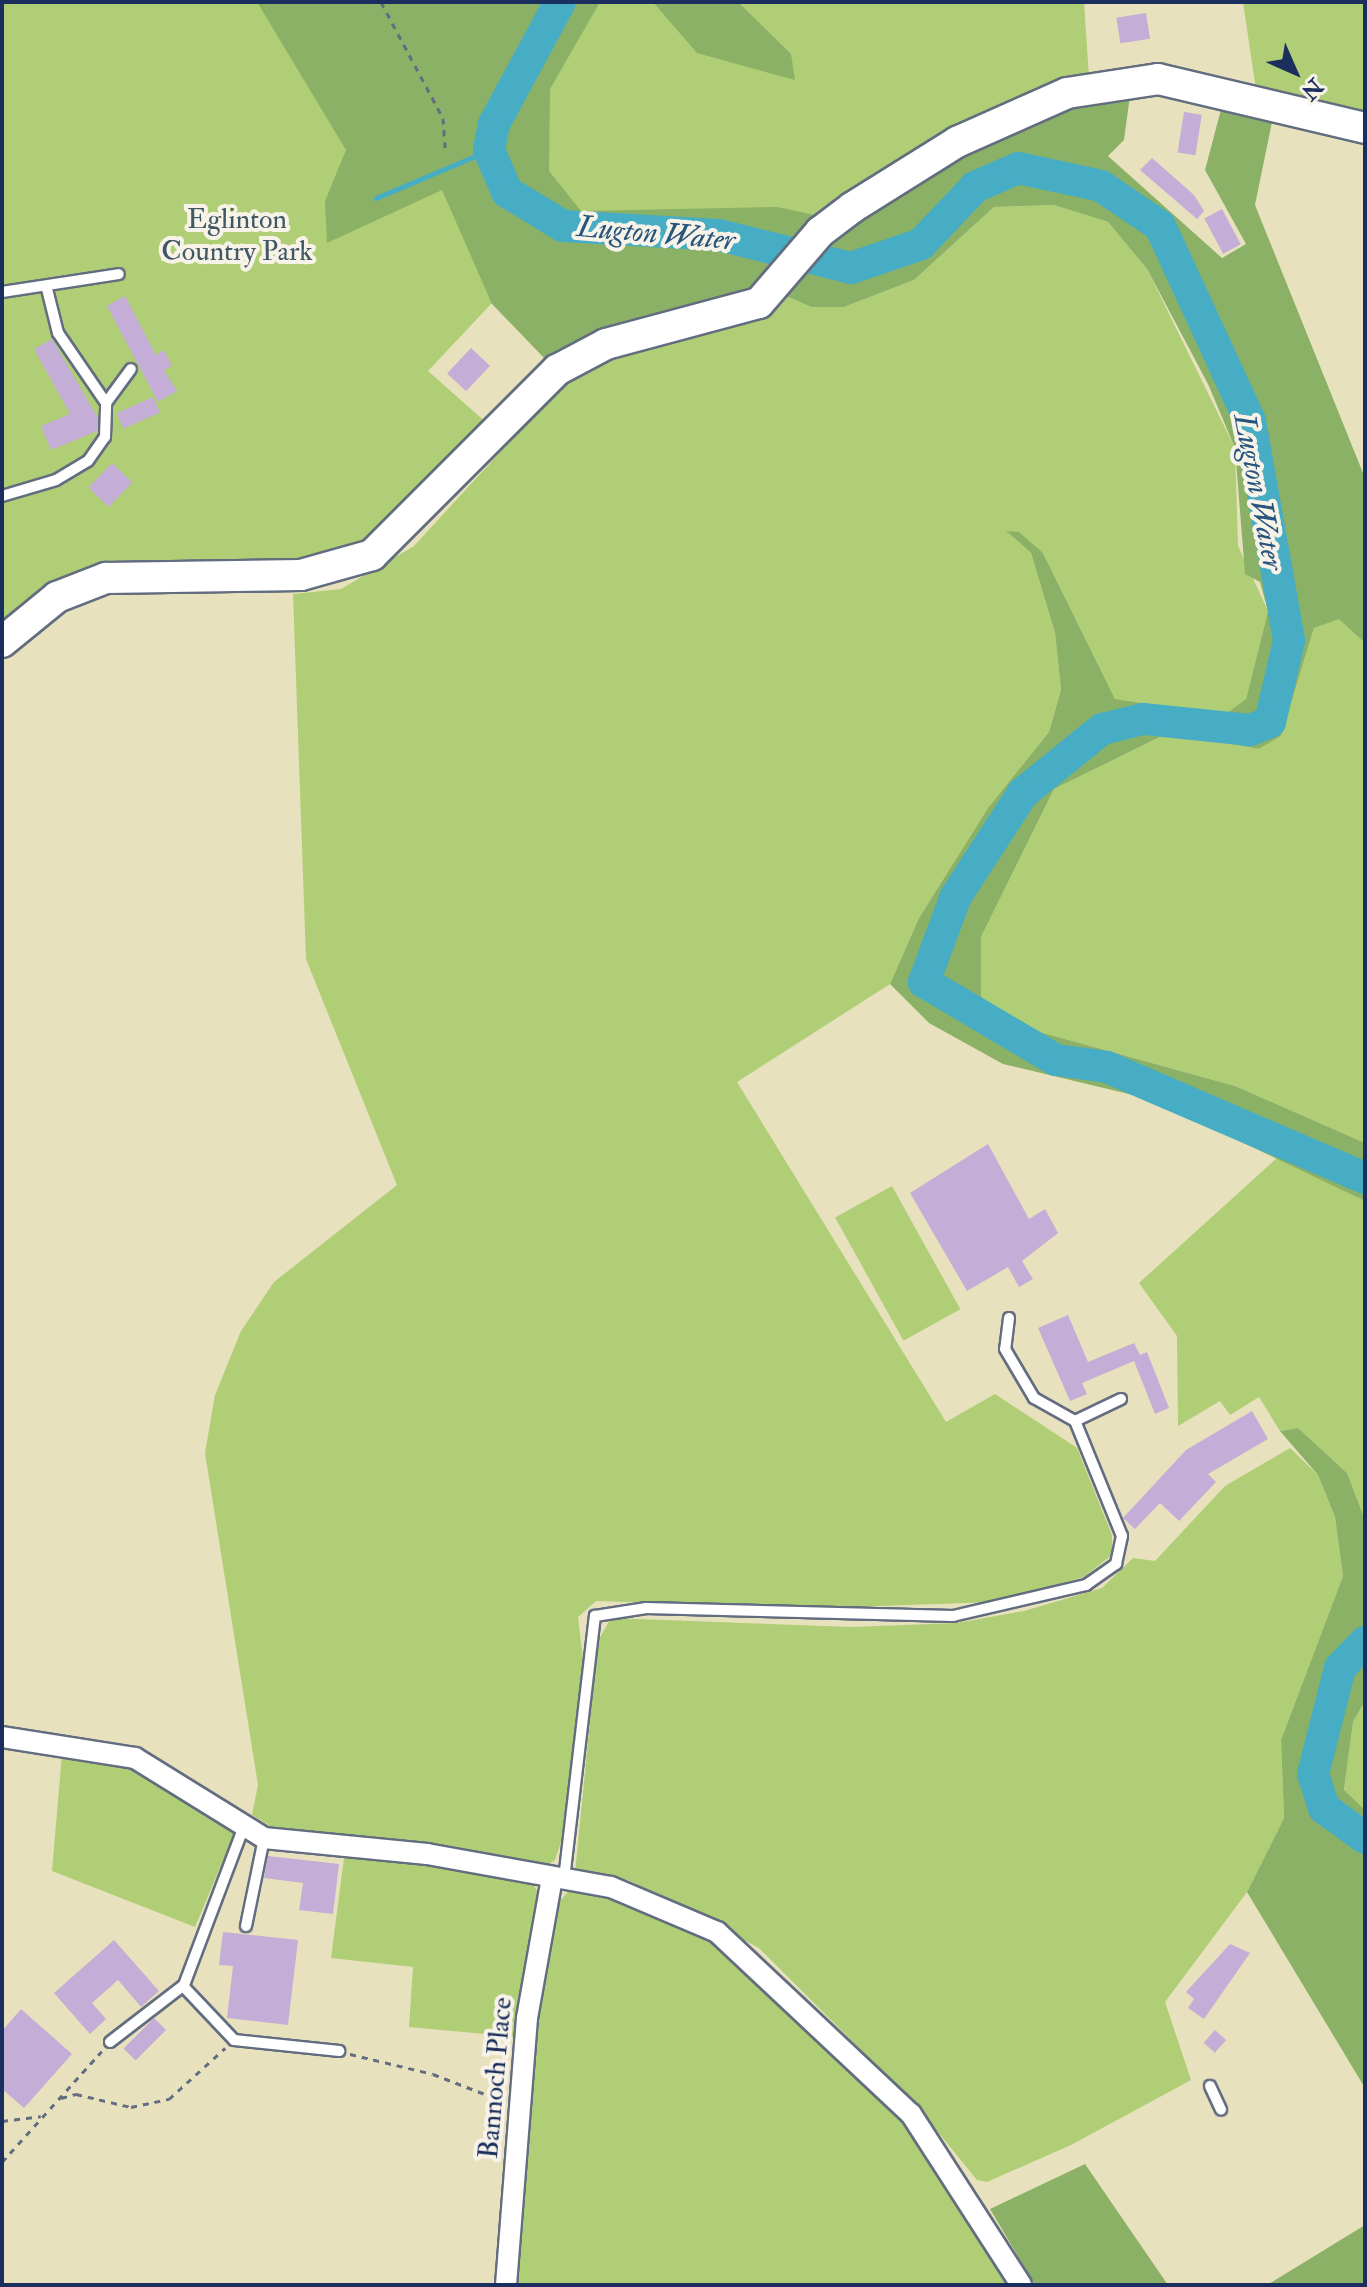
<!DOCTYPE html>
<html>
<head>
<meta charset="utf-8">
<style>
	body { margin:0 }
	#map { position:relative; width:1367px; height:2287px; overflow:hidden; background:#e8e1be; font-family:"IM FELL Double Pica",serif }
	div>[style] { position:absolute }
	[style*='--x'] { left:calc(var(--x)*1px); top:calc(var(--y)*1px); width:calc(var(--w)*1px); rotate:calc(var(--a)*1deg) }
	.green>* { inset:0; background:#afce75; transform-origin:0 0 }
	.forest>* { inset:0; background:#8bb166 }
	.stream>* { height:5px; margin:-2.5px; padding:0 2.5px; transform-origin:2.5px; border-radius:2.5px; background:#46adc5 }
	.river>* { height:32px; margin:-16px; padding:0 16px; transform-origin:16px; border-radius:16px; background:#46adc5 }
	.building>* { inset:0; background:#c4add6; transform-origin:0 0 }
	.path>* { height:3px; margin-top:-1.5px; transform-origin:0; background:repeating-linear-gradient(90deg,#636d80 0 6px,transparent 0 12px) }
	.roads { filter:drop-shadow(2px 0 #636d80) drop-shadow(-2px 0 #636d80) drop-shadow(0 2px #636d80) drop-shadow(0 -2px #636d80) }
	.service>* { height:10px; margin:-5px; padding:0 5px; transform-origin:5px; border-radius:5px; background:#fff }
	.minor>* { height:20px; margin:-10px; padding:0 10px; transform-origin:10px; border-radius:10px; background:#fff }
	.secondary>* { height:30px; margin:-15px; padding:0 15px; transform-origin:15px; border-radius:15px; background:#fff }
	span { translate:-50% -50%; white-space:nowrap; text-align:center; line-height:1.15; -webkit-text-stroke:8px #f7f3e8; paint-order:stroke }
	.park-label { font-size:28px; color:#405764 }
	.street-label { font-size:28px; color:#1b2f5e }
	.water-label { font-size:30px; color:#28557d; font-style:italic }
	.frame { position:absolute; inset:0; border:4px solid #1b2f5e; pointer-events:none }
	.north { position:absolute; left:1255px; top:32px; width:80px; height:80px; -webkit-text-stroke:6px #f7f3e8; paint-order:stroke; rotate:135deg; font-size:22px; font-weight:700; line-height:32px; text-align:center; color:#1b2f5e }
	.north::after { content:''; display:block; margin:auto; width:28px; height:36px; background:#1b2f5e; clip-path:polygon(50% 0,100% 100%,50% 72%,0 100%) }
</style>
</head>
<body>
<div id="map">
	<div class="green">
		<div style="clip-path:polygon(2px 2px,1084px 2px,1089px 77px,877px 177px,816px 215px,793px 247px,491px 304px,428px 371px,489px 425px,357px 545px,305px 564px,157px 560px,88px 571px,2px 626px)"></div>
		<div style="clip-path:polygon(1243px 2px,1365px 2px,1365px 115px,1256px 90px)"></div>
		<div style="clip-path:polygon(1054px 205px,1108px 222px,1147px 269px,1235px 448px,1238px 546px,1268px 611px,1246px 699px,1224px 715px,1115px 699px,1043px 553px,1007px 532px,1031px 553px,1055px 633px,1061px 690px,1049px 732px,988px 808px,919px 918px,890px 984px,737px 1082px,946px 1422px,995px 1394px,1077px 1448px,1112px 1535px,1112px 1555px,1084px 1577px,995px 1602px,821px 1608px,596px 1601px,578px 1617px,583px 1659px,566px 1827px,555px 1860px,545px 1867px,274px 1828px,252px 1815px,258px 1785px,205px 1453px,215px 1395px,241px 1331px,274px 1282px,397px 1185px,306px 959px,293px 594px,341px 589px,414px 546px,574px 372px,610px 355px,728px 328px,784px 295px,811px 307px,844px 307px,914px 280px,994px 207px)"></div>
		<div style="clip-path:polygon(1339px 618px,1365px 643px,1365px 1143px,1235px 1086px,1011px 1024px,981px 996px,981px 937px,1054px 789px,1168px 733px,1259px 749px,1281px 736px,1314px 628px)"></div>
		<div style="clip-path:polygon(1278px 1157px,1365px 1201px,1365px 1520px,1347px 1473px,1298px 1428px,1280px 1431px,1259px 1397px,1230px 1415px,1220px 1401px,1178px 1426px,1177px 1336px,1139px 1283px)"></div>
		<div style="left:892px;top:1186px;width:141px;height:65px;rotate:61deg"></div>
		<div style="clip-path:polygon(1290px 1448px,1318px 1475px,1335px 1517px,1343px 1576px,1281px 1740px,1284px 1818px,1247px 1892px,1165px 2002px,1191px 2080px,1071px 2145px,987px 2182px,977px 2180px,916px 2105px,759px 1948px,628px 1880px,575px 1873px,598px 1641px,611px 1618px,852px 1627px,957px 1623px,1024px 1611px,1102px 1588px,1133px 1558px,1155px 1561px,1225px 1486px)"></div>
		<div style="clip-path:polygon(1365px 1701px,1365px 1810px,1344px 1791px,1353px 1722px)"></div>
		<div style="clip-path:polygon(62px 1754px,140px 1769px,235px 1832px,195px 1927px,52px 1871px)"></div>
		<div style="clip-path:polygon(344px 1858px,413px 1860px,533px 1884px,542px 1899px,518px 2037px,409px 2027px,413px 1967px,331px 1958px)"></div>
		<div style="clip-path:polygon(591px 1889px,707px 1936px,765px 1980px,914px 2131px,1012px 2285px,514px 2285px,532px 2048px,556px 1905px,570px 1890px)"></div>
	</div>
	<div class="forest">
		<div style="clip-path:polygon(257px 2px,600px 2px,550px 89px,549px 171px,581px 211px,777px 207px,815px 215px,765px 286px,547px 361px,492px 304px,442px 190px,327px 243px,325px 201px,346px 150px)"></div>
		<div style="clip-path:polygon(653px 2px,738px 2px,791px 54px,795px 80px,697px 53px)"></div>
		<div style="clip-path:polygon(1131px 88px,1124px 140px,1108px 156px,1222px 258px,1246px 244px,1205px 170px,1223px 102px,1273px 117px,1255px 205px,1365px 478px,1365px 643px,1339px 619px,1314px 628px,1281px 736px,1259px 749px,1168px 733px,1054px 789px,981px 937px,981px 996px,1011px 1024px,1235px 1086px,1365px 1143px,1365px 1201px,1154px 1100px,1003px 1064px,929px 1023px,890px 984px,919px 918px,988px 808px,1049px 732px,1061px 690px,1055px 633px,1031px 553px,1006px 531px,1019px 532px,1043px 553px,1115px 699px,1224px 715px,1246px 699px,1268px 611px,1260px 582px,1245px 574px,1235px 448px,1208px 384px,1147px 269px,1108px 222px,1054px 205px,994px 207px,914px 280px,844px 307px,811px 307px,784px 295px,821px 242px,1013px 124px)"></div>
		<div style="clip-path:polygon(1298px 1428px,1347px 1473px,1365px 1520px,1365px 1701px,1353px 1722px,1344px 1790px,1365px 1810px,1365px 2088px,1247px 1892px,1284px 1818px,1281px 1740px,1343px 1576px,1335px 1517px,1318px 1475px,1280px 1431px)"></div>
		<div style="clip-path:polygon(1085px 2164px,1168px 2285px,1035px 2285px,990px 2209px)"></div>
		<div style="clip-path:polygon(1365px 2225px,1365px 2285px,1267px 2285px)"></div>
	</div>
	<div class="stream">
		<div style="--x:376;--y:198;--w:123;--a:-23"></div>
	</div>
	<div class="river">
		<div style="--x:560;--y:2;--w:139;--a:118.4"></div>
		<div style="--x:494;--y:124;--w:26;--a:101"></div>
		<div style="--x:489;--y:150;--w:46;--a:66.8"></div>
		<div style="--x:507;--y:192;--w:66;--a:31.3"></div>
		<div style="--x:563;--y:226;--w:156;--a:3.3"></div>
		<div style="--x:719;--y:235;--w:136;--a:14"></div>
		<div style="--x:851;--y:268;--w:74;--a:-18.9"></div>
		<div style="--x:921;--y:244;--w:79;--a:-46.5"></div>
		<div style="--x:975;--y:187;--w:47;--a:-23.8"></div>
		<div style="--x:1018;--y:168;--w:85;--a:12.2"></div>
		<div style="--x:1101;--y:186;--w:71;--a:34.1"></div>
		<div style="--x:1160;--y:226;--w:215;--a:65.2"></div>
		<div style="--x:1250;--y:421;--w:223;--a:79.9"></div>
		<div style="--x:1289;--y:641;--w:83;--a:103.2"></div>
		<div style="--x:1270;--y:722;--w:22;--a:158"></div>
		<div style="--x:1250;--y:730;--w:108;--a:-174.1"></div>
		<div style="--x:1143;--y:719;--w:42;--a:166.3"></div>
		<div style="--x:1102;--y:729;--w:102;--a:141"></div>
		<div style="--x:1023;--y:793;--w:123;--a:123"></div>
		<div style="--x:956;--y:896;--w:92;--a:110.4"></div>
		<div style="--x:924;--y:982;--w:153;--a:30.6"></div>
		<div style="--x:1056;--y:1060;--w:51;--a:7.8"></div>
		<div style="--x:1107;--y:1067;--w:281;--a:23.3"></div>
		<div style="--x:1365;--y:1642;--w:36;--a:134"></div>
		<div style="--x:1340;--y:1668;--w:109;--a:104.3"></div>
		<div style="--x:1313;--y:1774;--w:36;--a:72"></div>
		<div style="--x:1324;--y:1808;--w:51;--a:36.2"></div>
	</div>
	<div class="building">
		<div style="left:1146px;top:13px;width:26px;height:30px;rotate:81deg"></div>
		<div style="left:1184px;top:112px;width:18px;height:41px;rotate:9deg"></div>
		<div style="clip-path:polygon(1152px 158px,1194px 195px,1204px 211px,1197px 219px,1140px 170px)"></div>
		<div style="left:1222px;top:209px;width:40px;height:20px;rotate:62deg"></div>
		<div style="clip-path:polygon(125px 296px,156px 355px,164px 350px,172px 366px,164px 370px,177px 391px,158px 402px,107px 306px)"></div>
		<div style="clip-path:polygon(52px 339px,98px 418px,97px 431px,51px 450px,41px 426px,70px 414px,34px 349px)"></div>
		<div style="left:471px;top:348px;width:26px;height:35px;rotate:43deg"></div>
		<div style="left:153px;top:397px;width:17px;height:40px;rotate:66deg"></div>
		<div style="left:112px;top:463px;width:28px;height:34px;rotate:44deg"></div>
		<div style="clip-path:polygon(988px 1144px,1029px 1219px,1045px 1209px,1058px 1233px,1022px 1261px,1033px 1279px,1019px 1287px,1008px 1267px,967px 1291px,910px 1193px)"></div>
		<div style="clip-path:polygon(1068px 1315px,1088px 1362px,1134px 1343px,1140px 1355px,1147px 1352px,1169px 1408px,1155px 1414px,1134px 1361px,1082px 1383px,1087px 1394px,1070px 1401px,1038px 1328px)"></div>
		<div style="clip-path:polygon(1252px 1411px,1268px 1439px,1208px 1474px,1216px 1482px,1179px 1521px,1160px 1503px,1135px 1529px,1123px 1518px,1186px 1450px)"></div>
		<div style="clip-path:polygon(268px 1856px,339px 1864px,333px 1914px,299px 1910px,303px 1883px,264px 1878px)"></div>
		<div style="clip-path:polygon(223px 1932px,298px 1940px,288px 2025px,227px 2018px,233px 1966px,219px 1965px)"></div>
		<div style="clip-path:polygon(114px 1940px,159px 1991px,141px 2007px,118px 1980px,92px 2003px,106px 2019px,90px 2034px,54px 1993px)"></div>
		<div style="clip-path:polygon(1230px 1944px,1250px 1953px,1204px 2019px,1188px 2008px,1194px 1999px,1186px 1992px)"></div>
		<div style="clip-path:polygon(21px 2009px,72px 2054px,24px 2108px,2px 2089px,2px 2031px)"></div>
		<div style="left:154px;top:2018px;width:17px;height:43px;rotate:45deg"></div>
		<div style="left:1215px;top:2030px;width:15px;height:17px;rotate:42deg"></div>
	</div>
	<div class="path">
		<div style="--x:381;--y:2;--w:132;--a:61.9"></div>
		<div style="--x:443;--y:118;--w:32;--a:86"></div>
		<div style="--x:350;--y:2054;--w:85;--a:13.5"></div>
		<div style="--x:433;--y:2074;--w:75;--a:21.1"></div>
		<div style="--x:61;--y:2098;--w:16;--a:-15"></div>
		<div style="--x:76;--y:2094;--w:57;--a:13.3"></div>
		<div style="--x:131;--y:2107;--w:39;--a:-12"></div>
		<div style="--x:169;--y:2099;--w:76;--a:-42.3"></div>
		<div style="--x:2;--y:2121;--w:39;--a:-7"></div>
		<div style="--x:2;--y:2162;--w:149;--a:-48"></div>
	</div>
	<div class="roads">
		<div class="service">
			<div style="--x:2;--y:292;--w:118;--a:-8.7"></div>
			<div style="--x:106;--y:403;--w:42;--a:-53.7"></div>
			<div style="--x:2;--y:496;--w:56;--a:-16.5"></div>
			<div style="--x:56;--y:480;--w:37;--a:-31"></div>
			<div style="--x:88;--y:461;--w:29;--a:-55"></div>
			<div style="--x:105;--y:437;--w:34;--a:-88"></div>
			<div style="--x:106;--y:403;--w:85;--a:-124.4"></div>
			<div style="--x:58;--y:333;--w:45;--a:-104"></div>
			<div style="--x:1009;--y:1318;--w:31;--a:97"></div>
			<div style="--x:1005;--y:1349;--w:57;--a:59.4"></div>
			<div style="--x:1034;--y:1398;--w:47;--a:29.3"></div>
			<div style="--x:1075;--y:1421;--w:51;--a:-25.6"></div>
			<div style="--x:564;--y:1879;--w:265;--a:-83.3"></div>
			<div style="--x:595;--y:1616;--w:52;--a:-8.9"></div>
			<div style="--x:646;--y:1608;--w:307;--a:1.5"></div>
			<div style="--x:953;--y:1616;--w:137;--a:-13.1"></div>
			<div style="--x:1086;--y:1585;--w:37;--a:-35"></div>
			<div style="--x:1116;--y:1564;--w:29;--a:-78"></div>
			<div style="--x:1122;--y:1536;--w:124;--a:-112.2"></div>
			<div style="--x:246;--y:1926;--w:90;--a:-78.4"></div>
			<div style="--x:183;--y:1986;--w:74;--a:46.6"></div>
			<div style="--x:234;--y:2040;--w:106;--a:6"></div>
			<div style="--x:110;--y:2042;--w:93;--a:-37.6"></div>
			<div style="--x:184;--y:1985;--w:170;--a:-69.3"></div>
			<div style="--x:1210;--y:2086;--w:26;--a:65"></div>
		</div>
		<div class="minor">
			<div style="--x:2;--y:1737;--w:135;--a:9"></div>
			<div style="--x:135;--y:1758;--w:152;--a:31.8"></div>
			<div style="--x:264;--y:1838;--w:164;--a:5.6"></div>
			<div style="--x:427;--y:1854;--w:187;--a:10.2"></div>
			<div style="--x:611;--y:1887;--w:115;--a:23"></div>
			<div style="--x:717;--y:1932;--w:266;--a:43.2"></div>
			<div style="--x:911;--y:2114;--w:203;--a:57.2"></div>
			<div style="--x:506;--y:2285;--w:268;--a:-85.5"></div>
			<div style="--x:527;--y:2018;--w:142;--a:-79.9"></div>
		</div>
		<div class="secondary">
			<div style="--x:2;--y:642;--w:71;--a:-39.3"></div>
			<div style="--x:57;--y:597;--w:53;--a:-21.2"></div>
			<div style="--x:106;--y:578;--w:195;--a:-0.9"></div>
			<div style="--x:301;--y:575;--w:74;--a:-15.7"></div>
			<div style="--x:372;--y:555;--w:262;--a:-45"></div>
			<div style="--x:557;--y:370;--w:55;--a:-28"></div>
			<div style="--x:606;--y:344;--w:158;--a:-15"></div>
			<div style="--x:759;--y:303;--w:94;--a:-49.3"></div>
			<div style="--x:820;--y:232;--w:41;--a:-37.1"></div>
			<div style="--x:853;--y:207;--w:123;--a:-32"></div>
			<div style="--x:957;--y:142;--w:120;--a:-24"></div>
			<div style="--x:1067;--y:93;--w:92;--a:-8.7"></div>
			<div style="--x:1158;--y:79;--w:213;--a:13.3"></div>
		</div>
	</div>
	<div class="park-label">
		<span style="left:237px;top:236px">Eglinton<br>Country Park</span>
	</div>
	<div class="street-label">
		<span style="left:496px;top:2078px;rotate:-85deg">Bannoch Place</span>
	</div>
	<div class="water-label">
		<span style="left:656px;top:234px;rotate:5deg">Lugton Water</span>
		<span style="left:1258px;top:492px;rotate:79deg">Lugton Water</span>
	</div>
	<div class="frame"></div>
	<div class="north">N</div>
</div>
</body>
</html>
